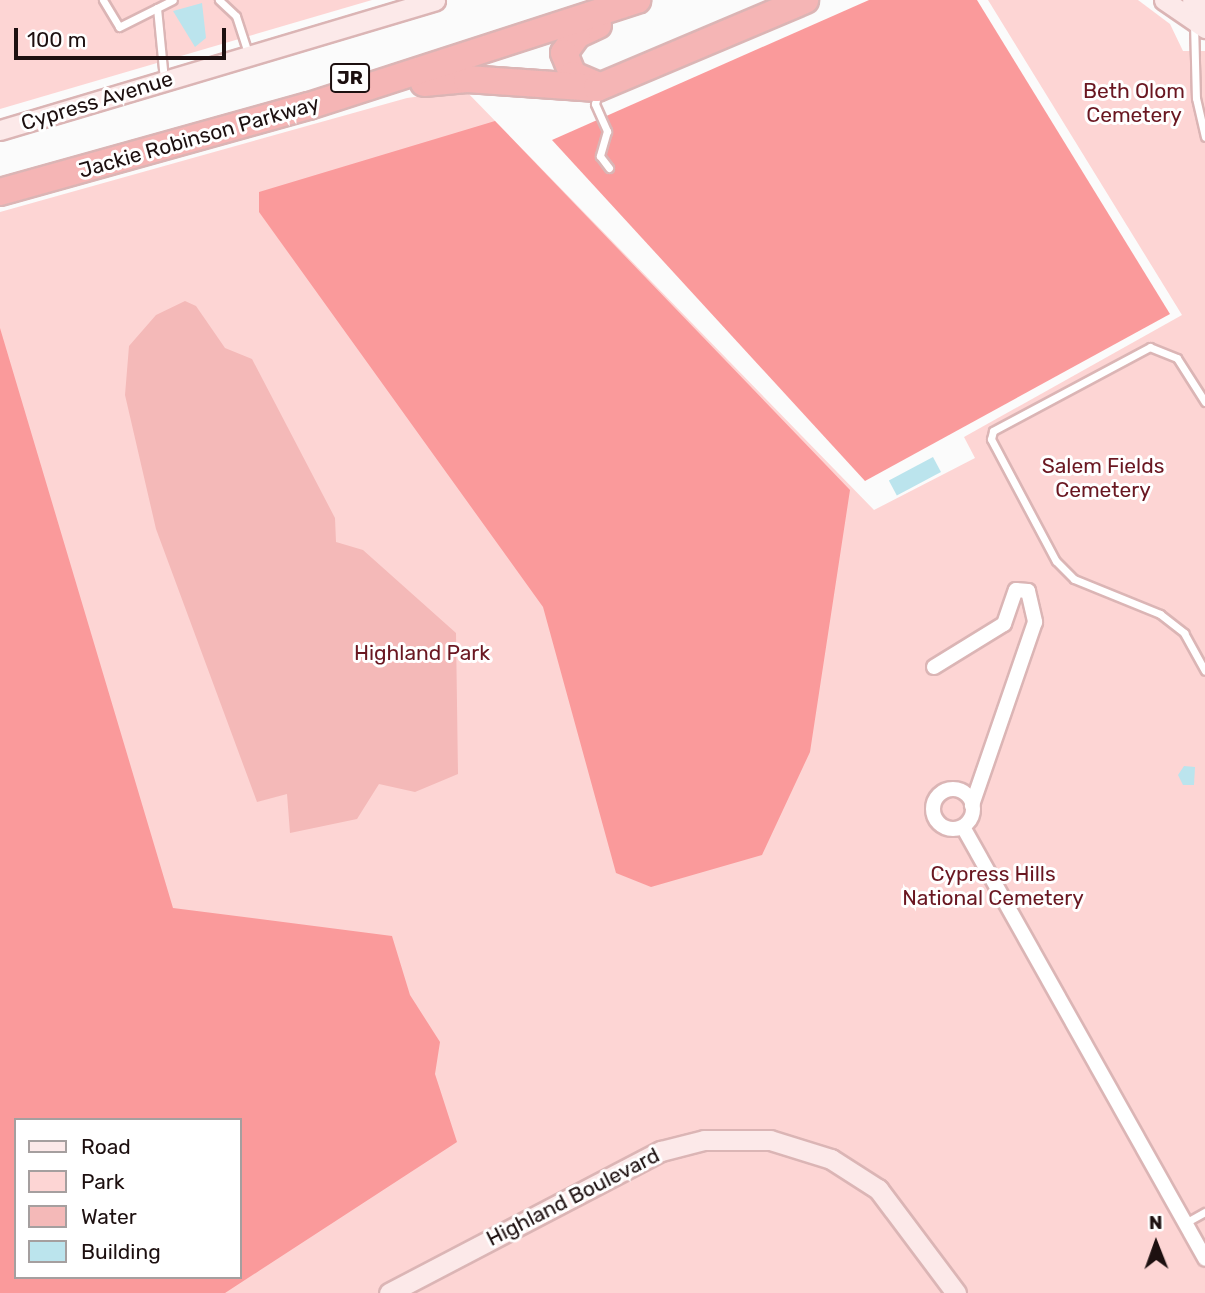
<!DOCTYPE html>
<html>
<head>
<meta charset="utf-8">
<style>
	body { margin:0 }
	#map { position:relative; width:1205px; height:1293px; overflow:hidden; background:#fbfbfb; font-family:Rubik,sans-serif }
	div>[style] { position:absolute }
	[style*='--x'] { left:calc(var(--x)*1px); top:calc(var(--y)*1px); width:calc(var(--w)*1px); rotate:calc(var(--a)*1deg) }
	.green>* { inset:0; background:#fdd5d4 }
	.forest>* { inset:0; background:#fa9a9b }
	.water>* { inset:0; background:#f4b9b8 }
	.building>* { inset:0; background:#bbe4ed; transform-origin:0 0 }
	.roads { filter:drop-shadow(2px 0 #dbb5b5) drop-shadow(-2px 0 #dbb5b5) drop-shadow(0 2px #dbb5b5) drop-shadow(0 -2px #dbb5b5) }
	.lane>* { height:7px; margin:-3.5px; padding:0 3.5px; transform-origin:3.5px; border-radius:3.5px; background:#fff }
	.street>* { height:14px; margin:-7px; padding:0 7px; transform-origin:7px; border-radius:7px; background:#fff }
	.street>.ring { margin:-7px; padding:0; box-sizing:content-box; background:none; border:14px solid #fff; border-radius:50% }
	.secondary>* { height:19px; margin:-9.5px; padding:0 9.5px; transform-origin:9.5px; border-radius:9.5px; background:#fce9e9 }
	.highway>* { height:26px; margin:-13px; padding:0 13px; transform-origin:13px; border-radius:13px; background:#f5b5b5 }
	span { translate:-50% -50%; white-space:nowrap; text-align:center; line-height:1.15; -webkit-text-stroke:6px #fff; paint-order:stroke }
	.shield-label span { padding:2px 5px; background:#fff; border:2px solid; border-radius:5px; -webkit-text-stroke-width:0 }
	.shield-label { font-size:19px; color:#1d1010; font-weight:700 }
	.park-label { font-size:21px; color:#6a1721 }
	.street-label { font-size:21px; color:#1d1010 }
	.legend { position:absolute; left:14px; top:1118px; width:228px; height:161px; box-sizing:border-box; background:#fff; border:2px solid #a59f9f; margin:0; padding:9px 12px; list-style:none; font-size:21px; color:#1d1010 }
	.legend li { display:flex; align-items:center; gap:14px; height:35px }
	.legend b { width:35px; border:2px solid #a59f9f }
	.north { position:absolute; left:1121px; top:1209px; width:70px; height:70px; -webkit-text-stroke:5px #fff; paint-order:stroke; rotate:359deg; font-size:19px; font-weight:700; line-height:28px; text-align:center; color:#1d1010 }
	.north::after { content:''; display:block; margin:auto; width:24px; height:32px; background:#1d1010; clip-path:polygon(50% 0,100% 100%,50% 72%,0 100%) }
	.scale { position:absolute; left:14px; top:28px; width:212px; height:32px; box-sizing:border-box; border:4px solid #1d1010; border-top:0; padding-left:9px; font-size:21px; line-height:24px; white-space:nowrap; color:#1d1010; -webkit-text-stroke:5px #fff; paint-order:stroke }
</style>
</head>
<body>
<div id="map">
	<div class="green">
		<div style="clip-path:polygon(0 0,372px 0,0 109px)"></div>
		<div style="clip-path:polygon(evenodd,988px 0,1138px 0,1170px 24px,1183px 51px,1205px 51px,1205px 1293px,0 1293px,0 212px,407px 98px,465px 90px,874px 510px,975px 458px,964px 437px,1182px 315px,988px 0,16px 1120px,240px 1120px,240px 1277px,16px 1277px,16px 1120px)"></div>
	</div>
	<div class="forest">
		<div style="clip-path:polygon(869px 0,977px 0,1170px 314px,865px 481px,552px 140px)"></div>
		<div style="clip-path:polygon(495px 121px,850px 490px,810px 752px,762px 855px,651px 887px,616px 873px,543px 607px,259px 212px,259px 192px)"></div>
		<div style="clip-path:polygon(evenodd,0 328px,173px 908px,392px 936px,410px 995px,440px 1042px,435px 1074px,457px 1142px,225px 1293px,0 1293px,0 328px,16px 1120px,240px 1120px,240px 1277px,16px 1277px,16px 1120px)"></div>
	</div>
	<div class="water">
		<div style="clip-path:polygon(185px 301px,196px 306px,225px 348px,252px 359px,335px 518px,336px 542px,363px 550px,456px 633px,458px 774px,415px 792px,379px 784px,357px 819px,290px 833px,287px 794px,257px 802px,156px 529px,125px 395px,129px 346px,156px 315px)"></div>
	</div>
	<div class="building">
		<div style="clip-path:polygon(202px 3px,206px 38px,195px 47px,173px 11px)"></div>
		<div style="left:933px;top:457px;width:17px;height:50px;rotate:62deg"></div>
		<div style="clip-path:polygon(1184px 766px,1195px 767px,1194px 785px,1183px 785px,1178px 775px)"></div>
	</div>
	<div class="roads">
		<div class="lane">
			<div style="--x:103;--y:0;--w:31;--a:59"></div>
			<div style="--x:119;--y:27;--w:60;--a:-26.6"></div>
			<div style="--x:219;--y:0;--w:23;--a:43"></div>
			<div style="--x:236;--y:16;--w:39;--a:72"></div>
			<div style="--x:157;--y:8;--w:72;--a:84.4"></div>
			<div style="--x:1194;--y:23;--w:75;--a:88.5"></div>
			<div style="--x:1196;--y:98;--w:40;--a:77"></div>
			<div style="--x:598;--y:92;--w:12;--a:104"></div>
			<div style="--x:595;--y:104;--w:30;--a:66"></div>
			<div style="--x:607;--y:131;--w:26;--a:106"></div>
			<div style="--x:600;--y:156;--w:15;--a:53"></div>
			<div style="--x:1205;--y:402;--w:52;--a:-122.5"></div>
			<div style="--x:1177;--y:358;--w:29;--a:-158"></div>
			<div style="--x:1150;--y:347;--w:178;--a:151.9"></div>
			<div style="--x:993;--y:431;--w:8;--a:104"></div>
			<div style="--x:991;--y:439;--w:138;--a:62"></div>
			<div style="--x:1056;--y:561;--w:25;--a:45"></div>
			<div style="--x:1074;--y:579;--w:93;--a:22.1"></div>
			<div style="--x:1160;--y:614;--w:31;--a:38"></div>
			<div style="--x:1184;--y:633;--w:43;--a:61.1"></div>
			<div style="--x:1185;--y:1223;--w:23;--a:-29"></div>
		</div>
		<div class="street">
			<div style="--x:934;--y:667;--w:82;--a:-31.6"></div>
			<div style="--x:1004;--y:624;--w:36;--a:-71"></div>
			<div style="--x:1016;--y:590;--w:12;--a:5"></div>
			<div style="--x:1028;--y:591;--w:32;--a:77"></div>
			<div style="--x:1035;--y:622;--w:194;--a:109"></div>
			<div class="ring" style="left:933px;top:789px;width:26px;height:26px"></div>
			<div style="--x:963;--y:827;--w:495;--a:60.7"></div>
		</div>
		<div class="secondary">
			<div style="--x:1164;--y:0;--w:50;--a:34.3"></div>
			<div style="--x:1192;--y:0;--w:16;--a:35"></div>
			<div style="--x:0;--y:130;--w:454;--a:-16.6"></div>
			<div style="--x:389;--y:1293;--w:307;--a:-27.6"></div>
			<div style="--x:661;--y:1151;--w:44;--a:-14.3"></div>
			<div style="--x:704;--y:1140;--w:66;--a:0"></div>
			<div style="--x:770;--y:1140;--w:64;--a:17.3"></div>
			<div style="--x:831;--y:1159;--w:56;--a:32.6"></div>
			<div style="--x:878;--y:1189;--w:130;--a:53.1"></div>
		</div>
		<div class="highway">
			<div style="--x:598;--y:25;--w:23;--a:155"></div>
			<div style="--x:577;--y:35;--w:22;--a:126"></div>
			<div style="--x:564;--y:53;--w:24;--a:68"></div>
			<div style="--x:573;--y:75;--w:28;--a:23"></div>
			<div style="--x:424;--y:83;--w:43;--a:-5.3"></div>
			<div style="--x:467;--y:79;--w:130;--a:4"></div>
			<div style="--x:597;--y:88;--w:226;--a:-22.9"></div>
			<div style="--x:0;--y:192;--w:321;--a:-15.6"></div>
			<div style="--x:309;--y:106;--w:345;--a:-17.9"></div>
		</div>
	</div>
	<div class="shield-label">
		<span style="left:350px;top:78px">JR</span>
	</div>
	<div class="park-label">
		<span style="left:1134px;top:103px">Beth Olom<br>Cemetery</span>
		<span style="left:1103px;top:478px">Salem Fields<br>Cemetery</span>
		<span style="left:422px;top:653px">Highland Park</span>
		<span style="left:993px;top:886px">Cypress Hills<br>National Cemetery</span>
	</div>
	<div class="street-label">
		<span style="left:97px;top:101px;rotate:-17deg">Cypress Avenue</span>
		<span style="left:199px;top:137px;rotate:-16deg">Jackie Robinson Parkway</span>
		<span style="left:573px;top:1197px;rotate:-27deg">Highland Boulevard</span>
	</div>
	<ul class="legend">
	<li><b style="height:9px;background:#fce9e9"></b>Road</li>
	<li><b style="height:19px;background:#fdd5d4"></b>Park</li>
	<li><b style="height:19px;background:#f4b9b8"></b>Water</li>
	<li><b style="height:19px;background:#bbe4ed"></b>Building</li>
	</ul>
	<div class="north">N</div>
	<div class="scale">100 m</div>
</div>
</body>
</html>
